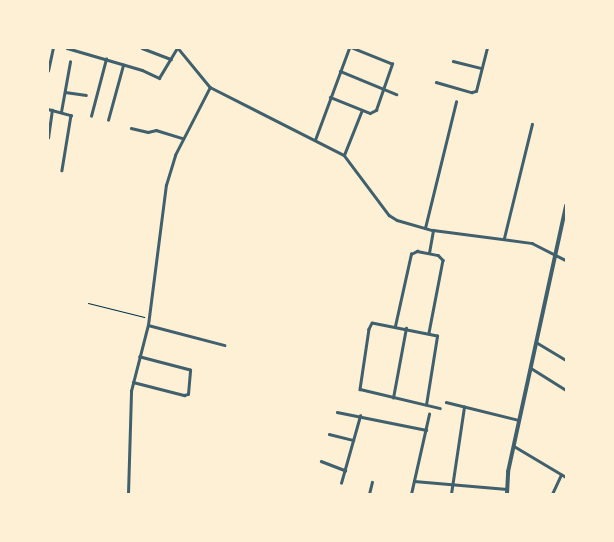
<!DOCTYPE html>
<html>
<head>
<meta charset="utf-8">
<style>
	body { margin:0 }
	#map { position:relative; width:614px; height:542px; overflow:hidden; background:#fdf0d5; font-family:Commissioner,sans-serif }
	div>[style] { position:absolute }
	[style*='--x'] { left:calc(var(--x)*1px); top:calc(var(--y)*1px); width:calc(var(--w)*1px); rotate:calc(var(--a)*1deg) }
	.path>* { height:1px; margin:-0.5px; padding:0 0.5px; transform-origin:0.5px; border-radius:0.5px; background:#003049 }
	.minor>* { height:2.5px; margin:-1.25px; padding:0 1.25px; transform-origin:1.25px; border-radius:1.25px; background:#3f606c }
	.tertiary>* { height:3.5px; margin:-1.75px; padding:0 1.75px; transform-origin:1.75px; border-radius:1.75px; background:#3f606c }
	span { translate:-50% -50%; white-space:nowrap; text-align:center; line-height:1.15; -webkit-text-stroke:3px #fdf0d5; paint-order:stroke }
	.frame { position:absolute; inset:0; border:49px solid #fdf0d5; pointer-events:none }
</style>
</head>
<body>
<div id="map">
	<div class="path">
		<div style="--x:88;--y:303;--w:58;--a:14"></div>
	</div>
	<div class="minor">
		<div style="--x:67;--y:48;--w:78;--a:16.3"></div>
		<div style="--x:142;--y:70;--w:19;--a:25"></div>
		<div style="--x:159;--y:78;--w:35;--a:-59"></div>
		<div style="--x:142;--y:48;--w:31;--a:21"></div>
		<div style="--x:178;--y:48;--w:50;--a:50.6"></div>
		<div style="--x:210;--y:87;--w:150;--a:26.9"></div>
		<div style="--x:344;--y:155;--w:75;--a:53.1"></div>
		<div style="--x:389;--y:215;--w:9;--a:32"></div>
		<div style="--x:397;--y:220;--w:37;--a:16"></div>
		<div style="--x:433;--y:230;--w:100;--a:7.5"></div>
		<div style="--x:532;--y:243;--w:38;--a:27"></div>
		<div style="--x:453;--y:61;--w:29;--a:14"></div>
		<div style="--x:48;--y:71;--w:24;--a:-78"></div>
		<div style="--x:340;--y:71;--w:61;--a:22.3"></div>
		<div style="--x:436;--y:82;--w:37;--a:16"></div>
		<div style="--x:472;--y:92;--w:4;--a:-14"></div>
		<div style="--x:476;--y:91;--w:44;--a:-75.7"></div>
		<div style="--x:65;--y:92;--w:21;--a:8"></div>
		<div style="--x:330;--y:97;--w:43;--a:21.8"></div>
		<div style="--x:370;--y:113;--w:7;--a:-27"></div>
		<div style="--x:376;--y:110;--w:49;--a:-70.8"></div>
		<div style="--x:392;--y:64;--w:43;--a:-158.2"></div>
		<div style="--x:48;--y:109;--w:24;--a:15"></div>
		<div style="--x:71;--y:115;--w:56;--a:99.3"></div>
		<div style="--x:61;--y:112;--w:51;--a:-79.8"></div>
		<div style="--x:91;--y:116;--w:59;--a:-75.3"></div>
		<div style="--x:108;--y:120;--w:57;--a:-74.7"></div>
		<div style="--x:131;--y:128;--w:17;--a:13"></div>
		<div style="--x:148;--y:132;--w:8;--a:-14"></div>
		<div style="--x:156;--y:130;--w:28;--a:17"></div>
		<div style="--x:48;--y:138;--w:28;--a:-82"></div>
		<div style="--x:315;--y:140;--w:98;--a:-69.7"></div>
		<div style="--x:344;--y:155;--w:48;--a:-68.2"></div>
		<div style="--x:425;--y:228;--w:130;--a:-76.2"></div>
		<div style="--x:504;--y:238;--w:117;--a:-76.2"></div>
		<div style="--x:429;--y:253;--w:23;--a:-80"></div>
		<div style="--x:148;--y:325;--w:79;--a:14.7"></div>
		<div style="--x:395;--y:326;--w:74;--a:-77.5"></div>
		<div style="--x:411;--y:254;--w:7;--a:-27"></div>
		<div style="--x:417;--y:251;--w:21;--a:11"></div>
		<div style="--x:438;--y:255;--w:7;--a:45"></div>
		<div style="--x:443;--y:260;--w:74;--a:100.9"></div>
		<div style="--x:536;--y:342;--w:35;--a:31"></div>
		<div style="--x:531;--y:368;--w:41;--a:32.2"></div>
		<div style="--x:133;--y:382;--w:53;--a:14.3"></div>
		<div style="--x:184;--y:395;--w:4;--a:-14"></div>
		<div style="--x:188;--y:394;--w:24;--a:-85"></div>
		<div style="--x:190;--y:370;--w:52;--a:-165.4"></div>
		<div style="--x:393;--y:398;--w:71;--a:-79.5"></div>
		<div style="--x:446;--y:402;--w:75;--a:13.9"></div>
		<div style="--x:426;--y:405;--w:70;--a:-80.9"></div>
		<div style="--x:437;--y:336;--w:66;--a:-168.7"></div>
		<div style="--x:372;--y:323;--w:7;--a:117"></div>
		<div style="--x:369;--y:329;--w:61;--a:98.5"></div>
		<div style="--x:360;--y:389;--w:82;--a:13.4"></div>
		<div style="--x:337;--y:412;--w:91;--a:11.4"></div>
		<div style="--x:329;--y:434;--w:25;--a:14"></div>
		<div style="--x:514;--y:446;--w:61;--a:30.8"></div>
		<div style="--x:321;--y:461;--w:26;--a:21"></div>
		<div style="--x:414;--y:481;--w:93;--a:4.9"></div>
		<div style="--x:341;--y:483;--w:70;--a:-74.2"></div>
		<div style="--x:128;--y:494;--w:103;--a:-88.3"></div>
		<div style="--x:131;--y:391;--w:68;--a:-75.6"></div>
		<div style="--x:148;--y:325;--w:141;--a:-82.7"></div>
		<div style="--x:166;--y:185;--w:31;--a:-73"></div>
		<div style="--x:175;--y:155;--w:76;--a:-62.8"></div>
		<div style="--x:369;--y:494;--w:12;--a:-76"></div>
		<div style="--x:411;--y:494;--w:82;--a:-77.3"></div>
		<div style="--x:451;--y:494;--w:88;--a:-81.5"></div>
		<div style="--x:552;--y:494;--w:21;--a:-65"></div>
	</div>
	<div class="tertiary">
		<div style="--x:507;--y:494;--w:22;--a:-87"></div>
		<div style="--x:508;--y:472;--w:272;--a:-77.7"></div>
	</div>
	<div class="frame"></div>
</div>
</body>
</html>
